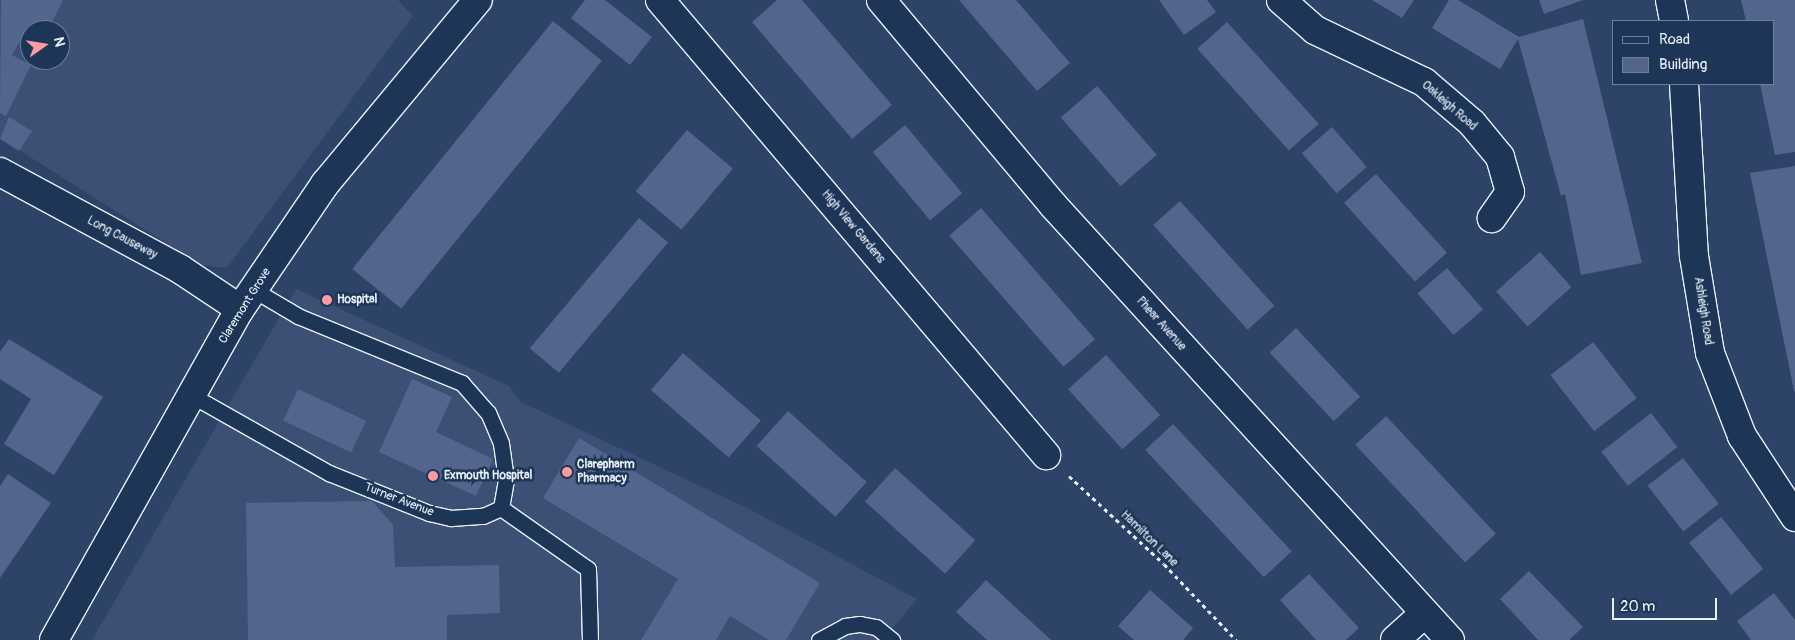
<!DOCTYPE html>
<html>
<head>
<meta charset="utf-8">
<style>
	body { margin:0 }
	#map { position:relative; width:1795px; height:640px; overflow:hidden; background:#2d4367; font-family:Pangolin,sans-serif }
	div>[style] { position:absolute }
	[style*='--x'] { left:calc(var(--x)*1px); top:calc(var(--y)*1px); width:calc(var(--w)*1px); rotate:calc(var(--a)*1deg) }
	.built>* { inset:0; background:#3c5075 }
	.building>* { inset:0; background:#53658c; transform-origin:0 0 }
	.path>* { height:3px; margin-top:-1.5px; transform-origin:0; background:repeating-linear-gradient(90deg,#e8f1f8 0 4px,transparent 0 8px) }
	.roads { filter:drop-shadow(1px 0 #e8f1f8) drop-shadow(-1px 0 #e8f1f8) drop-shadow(0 1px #e8f1f8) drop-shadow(0 -1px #e8f1f8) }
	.service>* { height:15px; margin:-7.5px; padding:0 7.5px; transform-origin:7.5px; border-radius:7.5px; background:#1d3557 }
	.minor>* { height:28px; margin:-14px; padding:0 14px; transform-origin:14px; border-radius:14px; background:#1d3557 }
	.tertiary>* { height:28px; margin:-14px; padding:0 14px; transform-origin:14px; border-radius:14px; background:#1d3557 }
	.dots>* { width:14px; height:14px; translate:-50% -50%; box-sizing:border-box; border:2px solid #1d3557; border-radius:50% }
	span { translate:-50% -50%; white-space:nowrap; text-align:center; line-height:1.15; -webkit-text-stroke:5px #1d3557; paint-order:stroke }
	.street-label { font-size:12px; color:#e8f1f8 }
	.poi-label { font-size:12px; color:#e8f1f8; font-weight:700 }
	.left { translate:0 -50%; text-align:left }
	.legend { position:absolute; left:1612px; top:20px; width:162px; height:65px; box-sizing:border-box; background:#1d3557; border:1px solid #6e8097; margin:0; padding:6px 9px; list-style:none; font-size:15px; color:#e8f1f8 }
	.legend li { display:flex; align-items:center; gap:10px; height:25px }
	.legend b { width:25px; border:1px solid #6e8097 }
	.north { position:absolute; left:20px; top:20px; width:50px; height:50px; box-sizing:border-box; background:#1d3557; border:1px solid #6e8097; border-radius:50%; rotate:77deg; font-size:14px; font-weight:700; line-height:20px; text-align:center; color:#e8f1f8 }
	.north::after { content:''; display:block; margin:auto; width:18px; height:22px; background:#ff9aa2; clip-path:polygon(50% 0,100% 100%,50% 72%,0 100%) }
	.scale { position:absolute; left:1612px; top:598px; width:105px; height:22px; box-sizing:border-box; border:2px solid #e8f1f8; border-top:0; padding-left:6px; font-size:15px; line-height:18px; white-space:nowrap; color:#e8f1f8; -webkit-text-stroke:4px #1d3557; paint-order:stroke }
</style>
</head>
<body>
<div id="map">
	<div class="built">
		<div style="clip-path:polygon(evenodd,0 0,398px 0,413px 16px,227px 268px,201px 265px,0 138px,0 0,30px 30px,60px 30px,60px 60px,30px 60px,30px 30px)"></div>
		<div style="clip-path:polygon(296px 289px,509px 386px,521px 402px,749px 509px,917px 599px,883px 640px,92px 640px)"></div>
	</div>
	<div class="building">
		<div style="clip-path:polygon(1px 0,63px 0,48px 30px,29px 25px,12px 55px,31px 65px,6px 116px,0 113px)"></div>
		<div style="clip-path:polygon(585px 0,605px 0,652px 37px,630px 65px,571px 18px)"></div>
		<div style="clip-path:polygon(777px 0,802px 0,892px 105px,852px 139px,752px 22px)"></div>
		<div style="clip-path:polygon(959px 0,1016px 0,1070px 63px,1037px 91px)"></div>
		<div style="clip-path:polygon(1159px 0,1207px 0,1216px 12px,1184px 35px)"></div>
		<div style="clip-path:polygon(1372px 0,1414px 0,1402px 18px)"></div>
		<div style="clip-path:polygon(1449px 0,1458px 0,1519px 37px,1583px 19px,1642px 263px,1581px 275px,1565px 194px,1561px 196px,1518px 39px,1500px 69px,1432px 28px)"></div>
		<div style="clip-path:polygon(1539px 0,1583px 0,1544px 14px)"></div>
		<div style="clip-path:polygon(1741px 0,1795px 0,1795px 152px,1775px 155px,1760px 84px,1774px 84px,1774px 21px,1746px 21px)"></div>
		<div style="left:553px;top:21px;width:63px;height:319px;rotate:39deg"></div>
		<div style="left:1227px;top:22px;width:137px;height:40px;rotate:48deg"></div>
		<div style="left:1097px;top:86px;width:91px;height:48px;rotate:49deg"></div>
		<div style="clip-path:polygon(9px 117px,32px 131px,19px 151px,0 139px)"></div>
		<div style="left:905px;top:125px;width:89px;height:42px;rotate:50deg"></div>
		<div style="left:1332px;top:127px;width:53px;height:40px;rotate:49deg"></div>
		<div style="left:687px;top:130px;width:60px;height:80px;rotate:40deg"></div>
		<div style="clip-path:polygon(1795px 166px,1795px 391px,1794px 391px,1750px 173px)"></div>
		<div style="left:1376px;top:174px;width:106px;height:43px;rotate:48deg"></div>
		<div style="left:1180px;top:201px;width:141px;height:36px;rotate:48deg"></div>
		<div style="left:981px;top:208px;width:174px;height:42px;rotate:49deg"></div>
		<div style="left:639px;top:218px;width:38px;height:170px;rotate:40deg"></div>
		<div style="left:1540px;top:252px;width:47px;height:59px;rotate:48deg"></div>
		<div style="left:1447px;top:268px;width:55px;height:39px;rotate:49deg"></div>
		<div style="left:1296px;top:328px;width:94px;height:36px;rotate:47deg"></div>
		<div style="clip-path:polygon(9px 339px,103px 397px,54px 475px,4px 444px,31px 399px,0 379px,0 352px)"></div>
		<div style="left:1593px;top:342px;width:71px;height:54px;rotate:52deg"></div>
		<div style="left:683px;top:353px;width:103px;height:49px;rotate:41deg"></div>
		<div style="left:1106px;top:355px;width:81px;height:51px;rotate:48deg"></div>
		<div style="clip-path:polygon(412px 379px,452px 397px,436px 432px,493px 459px,476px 496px,379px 452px)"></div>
		<div style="left:298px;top:389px;width:75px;height:35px;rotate:25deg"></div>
		<div style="left:788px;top:411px;width:106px;height:47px;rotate:42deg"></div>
		<div style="left:1651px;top:413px;width:43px;height:63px;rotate:52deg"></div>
		<div style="left:1386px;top:416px;width:161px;height:42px;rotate:47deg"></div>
		<div style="left:1173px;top:424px;width:174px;height:38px;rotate:47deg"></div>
		<div style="clip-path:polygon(579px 438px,820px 583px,786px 640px,769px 640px,730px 616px,716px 640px,641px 640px,678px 579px,543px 498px)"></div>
		<div style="left:1683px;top:458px;width:58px;height:45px;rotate:52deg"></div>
		<div style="left:895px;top:468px;width:108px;height:45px;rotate:42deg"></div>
		<div style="clip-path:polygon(8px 474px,51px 503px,0 578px,0 486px)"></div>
		<div style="clip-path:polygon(372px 501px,393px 525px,395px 567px,499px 565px,500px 613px,447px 615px,447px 640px,248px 640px,246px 503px)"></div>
		<div style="left:1721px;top:517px;width:67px;height:41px;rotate:51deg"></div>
		<div style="clip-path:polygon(1529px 571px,1583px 627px,1569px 640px,1538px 640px,1500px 599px)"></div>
		<div style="clip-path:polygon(1309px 574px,1359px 628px,1346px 640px,1316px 640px,1280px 600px)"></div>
		<div style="clip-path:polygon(986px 580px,1051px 640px,987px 640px,956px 612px)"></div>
		<div style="clip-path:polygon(1150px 590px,1193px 628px,1183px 640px,1134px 640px,1118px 626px)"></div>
		<div style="clip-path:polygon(1774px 593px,1795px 620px,1795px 640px,1751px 640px,1737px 621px)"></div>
	</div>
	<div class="path">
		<div style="--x:1069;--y:476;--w:129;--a:42.8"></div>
		<div style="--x:1164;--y:564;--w:105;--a:46.5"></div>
	</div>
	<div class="roads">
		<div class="service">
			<div style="--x:191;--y:395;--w:159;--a:29.5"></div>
			<div style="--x:329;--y:473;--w:108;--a:21.8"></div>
			<div style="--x:429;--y:513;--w:23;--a:13"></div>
			<div style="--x:451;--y:518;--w:32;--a:-4"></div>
			<div style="--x:483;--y:516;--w:20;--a:-24"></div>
			<div style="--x:501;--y:508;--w:29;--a:-80"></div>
			<div style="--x:506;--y:479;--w:36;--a:-98"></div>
			<div style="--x:501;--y:443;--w:33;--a:-113"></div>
			<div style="--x:488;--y:413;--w:40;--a:-131"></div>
			<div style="--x:462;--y:383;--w:177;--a:-157.8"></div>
			<div style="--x:298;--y:316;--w:51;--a:-149.4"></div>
			<div style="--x:501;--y:508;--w:106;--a:35"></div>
			<div style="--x:588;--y:569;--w:71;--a:88.4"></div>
			<div style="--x:819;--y:640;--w:30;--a:-28"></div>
			<div style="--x:845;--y:626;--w:15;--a:-8"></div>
			<div style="--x:860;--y:624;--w:16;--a:11"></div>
			<div style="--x:876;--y:627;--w:21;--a:39"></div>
		</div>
		<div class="minor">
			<div style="--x:660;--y:0;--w:597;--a:49.69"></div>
			<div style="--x:881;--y:0;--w:268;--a:50"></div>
			<div style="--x:1053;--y:205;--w:589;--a:47.62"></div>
			<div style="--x:1281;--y:0;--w:45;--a:41.4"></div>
			<div style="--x:1315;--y:30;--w:121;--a:25.5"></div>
			<div style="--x:1424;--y:82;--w:63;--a:40.5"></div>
			<div style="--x:1472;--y:123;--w:44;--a:50.5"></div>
			<div style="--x:1500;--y:157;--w:36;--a:74"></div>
			<div style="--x:1510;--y:192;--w:32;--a:125"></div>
			<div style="--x:1670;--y:0;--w:21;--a:79"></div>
			<div style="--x:1684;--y:84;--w:172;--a:86.7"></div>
			<div style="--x:1694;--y:256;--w:98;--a:80.6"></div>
			<div style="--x:1710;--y:353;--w:89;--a:68.9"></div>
			<div style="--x:1742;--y:436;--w:97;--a:56.8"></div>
			<div style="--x:0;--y:172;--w:204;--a:28.3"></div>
			<div style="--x:180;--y:269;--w:72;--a:33.7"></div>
			<div style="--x:1395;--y:640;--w:40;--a:-42"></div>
		</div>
		<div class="tertiary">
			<div style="--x:54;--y:640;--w:380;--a:-60.7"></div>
			<div style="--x:240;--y:309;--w:151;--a:-55.8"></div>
			<div style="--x:325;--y:184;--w:239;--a:-50.3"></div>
		</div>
	</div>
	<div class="dots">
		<div style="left:327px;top:300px;background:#ff9aa2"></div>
		<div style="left:567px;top:472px;background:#ff9aa2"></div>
		<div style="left:433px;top:476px;background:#ff9aa2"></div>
	</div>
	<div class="street-label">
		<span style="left:1449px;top:106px;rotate:41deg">Oakleigh Road</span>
		<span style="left:853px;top:227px;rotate:50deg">High View Gardens</span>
		<span style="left:122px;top:238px;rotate:28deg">Long Causeway</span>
		<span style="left:245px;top:306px;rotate:-58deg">Claremont Grove</span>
		<span style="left:1703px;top:311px;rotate:81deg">Ashleigh Road</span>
		<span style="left:1161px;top:324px;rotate:48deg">Phear Avenue</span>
		<span style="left:399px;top:500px;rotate:21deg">Turner Avenue</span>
		<span style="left:1149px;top:539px;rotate:44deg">Hamilton Lane</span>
	</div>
	<div class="poi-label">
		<span class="left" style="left:337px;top:300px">Hospital</span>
		<span class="left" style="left:577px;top:472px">Clarepharm<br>Pharmacy</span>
		<span class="left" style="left:444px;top:476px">Exmouth Hospital</span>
	</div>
	<ul class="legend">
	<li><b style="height:6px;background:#1d3557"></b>Road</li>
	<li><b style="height:14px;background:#53658c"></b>Building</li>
	</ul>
	<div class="north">N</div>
	<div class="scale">20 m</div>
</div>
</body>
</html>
